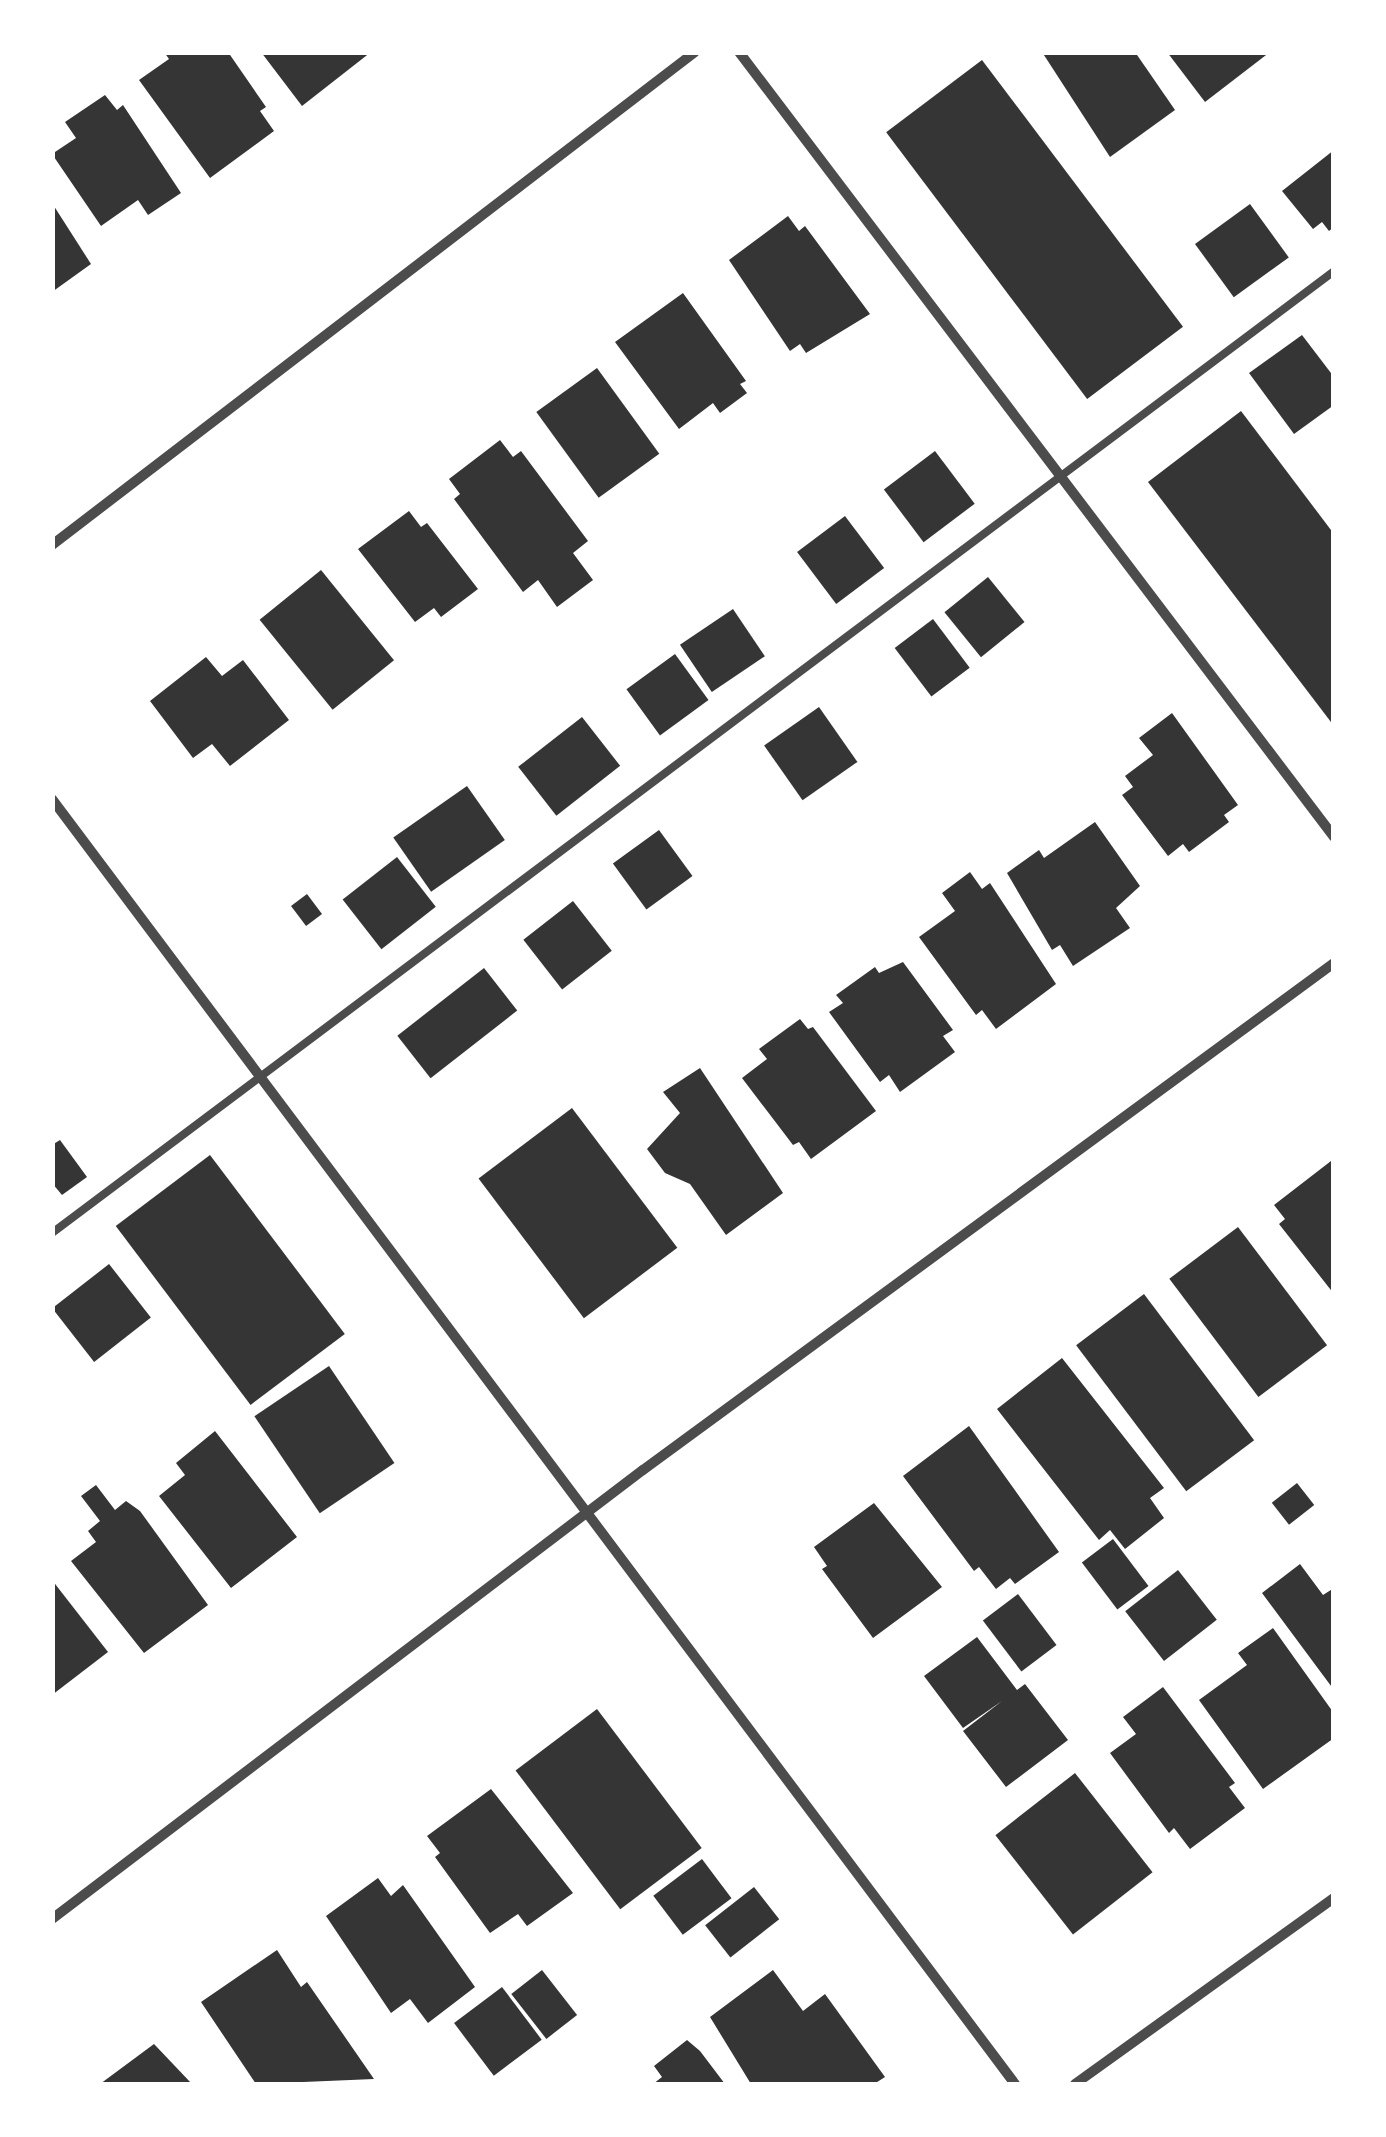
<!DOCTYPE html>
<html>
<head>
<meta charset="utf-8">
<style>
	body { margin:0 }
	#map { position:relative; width:1386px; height:2137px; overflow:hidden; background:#fff; font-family:"Space Grotesk",sans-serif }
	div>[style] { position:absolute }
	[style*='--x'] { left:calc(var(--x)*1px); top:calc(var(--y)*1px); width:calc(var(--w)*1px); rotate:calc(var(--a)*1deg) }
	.building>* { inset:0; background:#353535; transform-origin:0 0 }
	.service>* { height:8px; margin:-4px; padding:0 4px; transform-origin:4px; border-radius:4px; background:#4c4c4c }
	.minor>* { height:10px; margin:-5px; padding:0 5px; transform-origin:5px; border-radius:5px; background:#4c4c4c }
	span { translate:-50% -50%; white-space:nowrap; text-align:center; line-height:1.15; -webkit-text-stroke:9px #fff; paint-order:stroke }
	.frame { position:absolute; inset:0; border:55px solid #fff; pointer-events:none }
</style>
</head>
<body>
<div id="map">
	<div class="building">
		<div style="clip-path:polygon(164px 52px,228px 52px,266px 107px,260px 111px,274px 131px,210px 178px,139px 80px,169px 59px)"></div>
		<div style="clip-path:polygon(261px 52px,371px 52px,302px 106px)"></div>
		<div style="clip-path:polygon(1042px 52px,1135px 52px,1175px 110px,1110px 157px)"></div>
		<div style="clip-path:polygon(1167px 52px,1270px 52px,1205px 102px)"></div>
		<div style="left:982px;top:60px;width:334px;height:120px;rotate:53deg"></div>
		<div style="clip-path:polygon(105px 95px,117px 110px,123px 105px,181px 193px,148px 215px,138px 200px,101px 226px,52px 154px,76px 138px,65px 122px)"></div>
		<div style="clip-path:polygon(1334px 150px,1334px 227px,1329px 231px,1322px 222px,1313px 229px,1282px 191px)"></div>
		<div style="clip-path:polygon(52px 203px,91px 264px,52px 292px)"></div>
		<div style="left:1250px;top:204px;width:66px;height:68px;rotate:54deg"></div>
		<div style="clip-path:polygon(788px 216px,799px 231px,805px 226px,870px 314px,806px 353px,800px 344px,790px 351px,729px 260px)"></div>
		<div style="clip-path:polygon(683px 293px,746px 381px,740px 384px,747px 393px,720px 413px,713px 403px,679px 429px,615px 342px)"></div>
		<div style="clip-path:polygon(1302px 335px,1334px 377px,1334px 405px,1294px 434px,1249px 373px)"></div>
		<div style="left:597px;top:368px;width:106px;height:75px;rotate:54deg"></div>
		<div style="clip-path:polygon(1241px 411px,1334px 534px,1334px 726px,1148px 482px)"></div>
		<div style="clip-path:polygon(500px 440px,513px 457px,521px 451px,588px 541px,573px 553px,593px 580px,557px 607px,538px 580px,523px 592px,454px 499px,460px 494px,449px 479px)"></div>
		<div style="left:935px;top:451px;width:66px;height:64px;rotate:53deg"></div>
		<div style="clip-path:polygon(409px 511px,421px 527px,427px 523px,478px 589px,441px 617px,434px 608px,415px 622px,358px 549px)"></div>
		<div style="left:845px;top:516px;width:65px;height:60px;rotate:53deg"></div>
		<div style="left:321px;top:570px;width:116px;height:79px;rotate:51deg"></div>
		<div style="left:988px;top:577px;width:58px;height:56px;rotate:51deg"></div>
		<div style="left:733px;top:609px;width:57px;height:64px;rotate:56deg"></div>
		<div style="left:933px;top:619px;width:61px;height:48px;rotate:53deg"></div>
		<div style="left:675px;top:654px;width:57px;height:60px;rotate:54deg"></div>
		<div style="clip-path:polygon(206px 657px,222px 676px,243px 660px,289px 720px,230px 766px,212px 744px,193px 758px,150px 701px)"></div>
		<div style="left:819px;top:707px;width:67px;height:67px;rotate:55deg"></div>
		<div style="clip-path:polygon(1172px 713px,1238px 805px,1224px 815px,1229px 822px,1189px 852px,1183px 844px,1168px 856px,1122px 795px,1133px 787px,1125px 776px,1153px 755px,1139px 738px)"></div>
		<div style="left:582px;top:717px;width:62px;height:81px;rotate:52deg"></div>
		<div style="left:467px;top:786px;width:66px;height:90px;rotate:55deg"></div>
		<div style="clip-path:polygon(1095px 822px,1140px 886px,1116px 908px,1130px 928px,1073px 966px,1060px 945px,1052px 950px,1007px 873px,1039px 850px,1044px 858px)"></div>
		<div style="left:659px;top:830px;width:57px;height:57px;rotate:54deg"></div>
		<div style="left:397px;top:857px;width:63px;height:69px;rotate:52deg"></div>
		<div style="clip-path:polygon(970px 872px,982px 889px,990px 883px,1056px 984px,996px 1029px,982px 1010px,976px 1015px,919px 937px,955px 911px,942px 893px)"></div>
		<div style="left:307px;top:894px;width:25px;height:20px;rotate:53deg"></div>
		<div style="left:573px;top:901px;width:63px;height:63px;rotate:52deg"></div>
		<div style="clip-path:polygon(903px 962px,953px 1030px,943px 1036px,955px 1052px,900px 1092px,889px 1075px,880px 1082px,829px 1012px,843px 1003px,836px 995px,875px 967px,879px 973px)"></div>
		<div style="left:484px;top:968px;width:54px;height:110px;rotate:52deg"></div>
		<div style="clip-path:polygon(800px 1019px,808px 1029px,813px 1027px,876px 1111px,811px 1159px,799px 1142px,793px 1145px,742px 1078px,767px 1059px,759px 1049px)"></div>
		<div style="clip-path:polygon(700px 1068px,783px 1193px,726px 1235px,690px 1184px,665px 1173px,647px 1149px,680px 1113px,663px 1092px)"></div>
		<div style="left:572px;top:1108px;width:175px;height:117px;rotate:53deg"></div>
		<div style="clip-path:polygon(60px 1140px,87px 1177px,62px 1195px,52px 1183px,52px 1145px)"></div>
		<div style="left:210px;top:1155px;width:224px;height:118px;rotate:53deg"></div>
		<div style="clip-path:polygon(1331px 1161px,1334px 1164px,1334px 1294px,1279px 1224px,1285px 1219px,1274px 1205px)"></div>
		<div style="left:1238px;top:1227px;width:148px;height:86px;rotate:53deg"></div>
		<div style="left:109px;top:1264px;width:68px;height:72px;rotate:52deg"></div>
		<div style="left:1144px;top:1294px;width:183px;height:85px;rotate:53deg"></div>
		<div style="clip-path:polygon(1062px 1358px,1164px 1488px,1150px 1498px,1164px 1518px,1125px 1549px,1110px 1530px,1099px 1540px,997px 1409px)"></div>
		<div style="left:329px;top:1366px;width:117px;height:90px;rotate:56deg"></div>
		<div style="clip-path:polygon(969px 1426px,1059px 1552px,1015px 1584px,1010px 1578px,996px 1589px,979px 1567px,974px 1571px,903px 1476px)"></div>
		<div style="clip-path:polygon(215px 1431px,297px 1537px,231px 1588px,159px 1496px,185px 1475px,176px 1463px)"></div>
		<div style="left:1297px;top:1483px;width:28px;height:32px;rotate:52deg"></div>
		<div style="clip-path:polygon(96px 1485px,115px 1510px,126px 1501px,140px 1511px,208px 1605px,144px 1653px,71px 1561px,96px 1542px,88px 1531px,100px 1521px,81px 1496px)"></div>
		<div style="clip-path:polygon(874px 1503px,942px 1587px,873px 1638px,822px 1569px,827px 1566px,814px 1547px)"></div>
		<div style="left:1113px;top:1539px;width:59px;height:39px;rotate:53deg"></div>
		<div style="clip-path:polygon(1300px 1564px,1323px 1595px,1334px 1588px,1334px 1690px,1262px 1593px)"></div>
		<div style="left:1178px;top:1570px;width:63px;height:67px;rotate:52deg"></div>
		<div style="clip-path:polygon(52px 1580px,108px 1652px,52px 1695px)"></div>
		<div style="left:1018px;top:1594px;width:64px;height:44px;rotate:53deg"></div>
		<div style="clip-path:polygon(1273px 1628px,1333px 1712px,1334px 1738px,1263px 1789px,1199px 1700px,1247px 1665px,1238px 1653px)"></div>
		<div style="clip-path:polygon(977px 1637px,1017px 1690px,1025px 1684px,1068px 1740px,1006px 1787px,963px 1731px,1002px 1701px,963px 1728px,924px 1676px)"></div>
		<div style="clip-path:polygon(1163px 1687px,1235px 1783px,1229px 1787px,1245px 1808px,1190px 1849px,1174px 1828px,1169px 1833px,1110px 1753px,1136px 1734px,1123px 1717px)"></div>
		<div style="left:597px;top:1709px;width:174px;height:102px;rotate:53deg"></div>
		<div style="left:1075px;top:1773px;width:126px;height:101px;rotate:52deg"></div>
		<div style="clip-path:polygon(491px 1789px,573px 1893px,527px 1926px,518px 1914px,490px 1933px,435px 1857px,440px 1853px,427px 1836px)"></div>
		<div style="left:702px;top:1859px;width:49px;height:61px;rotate:53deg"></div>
		<div style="clip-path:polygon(378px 1878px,391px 1896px,403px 1885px,475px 1987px,428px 2023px,410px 1999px,391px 2013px,326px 1916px)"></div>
		<div style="left:754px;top:1887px;width:41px;height:62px;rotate:52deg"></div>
		<div style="clip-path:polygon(277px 1950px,301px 1987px,307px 1982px,374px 2079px,256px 2084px,201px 2002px)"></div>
		<div style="left:542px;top:1970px;width:57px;height:39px;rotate:52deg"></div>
		<div style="clip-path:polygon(773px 1970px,803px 2011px,825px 1994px,885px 2077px,874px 2084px,751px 2084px,710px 2017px)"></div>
		<div style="left:502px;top:1987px;width:66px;height:60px;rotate:53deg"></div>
		<div style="clip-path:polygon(687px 2040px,700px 2051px,725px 2084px,653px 2084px,662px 2077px,654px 2066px)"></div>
		<div style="clip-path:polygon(154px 2044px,192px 2084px,100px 2084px)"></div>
	</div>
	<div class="service">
		<div style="--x:52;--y:1233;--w:1603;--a:-36.88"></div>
	</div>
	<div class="minor">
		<div style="--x:739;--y:52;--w:985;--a:52.84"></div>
		<div style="--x:52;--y:545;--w:810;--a:-37.48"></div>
		<div style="--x:52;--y:799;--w:1606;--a:53.15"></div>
		<div style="--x:52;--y:1919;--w:742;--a:-37.23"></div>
		<div style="--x:643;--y:1470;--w:857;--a:-36.27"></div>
		<div style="--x:1075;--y:2084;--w:319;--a:-35.7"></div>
	</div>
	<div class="frame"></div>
</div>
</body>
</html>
